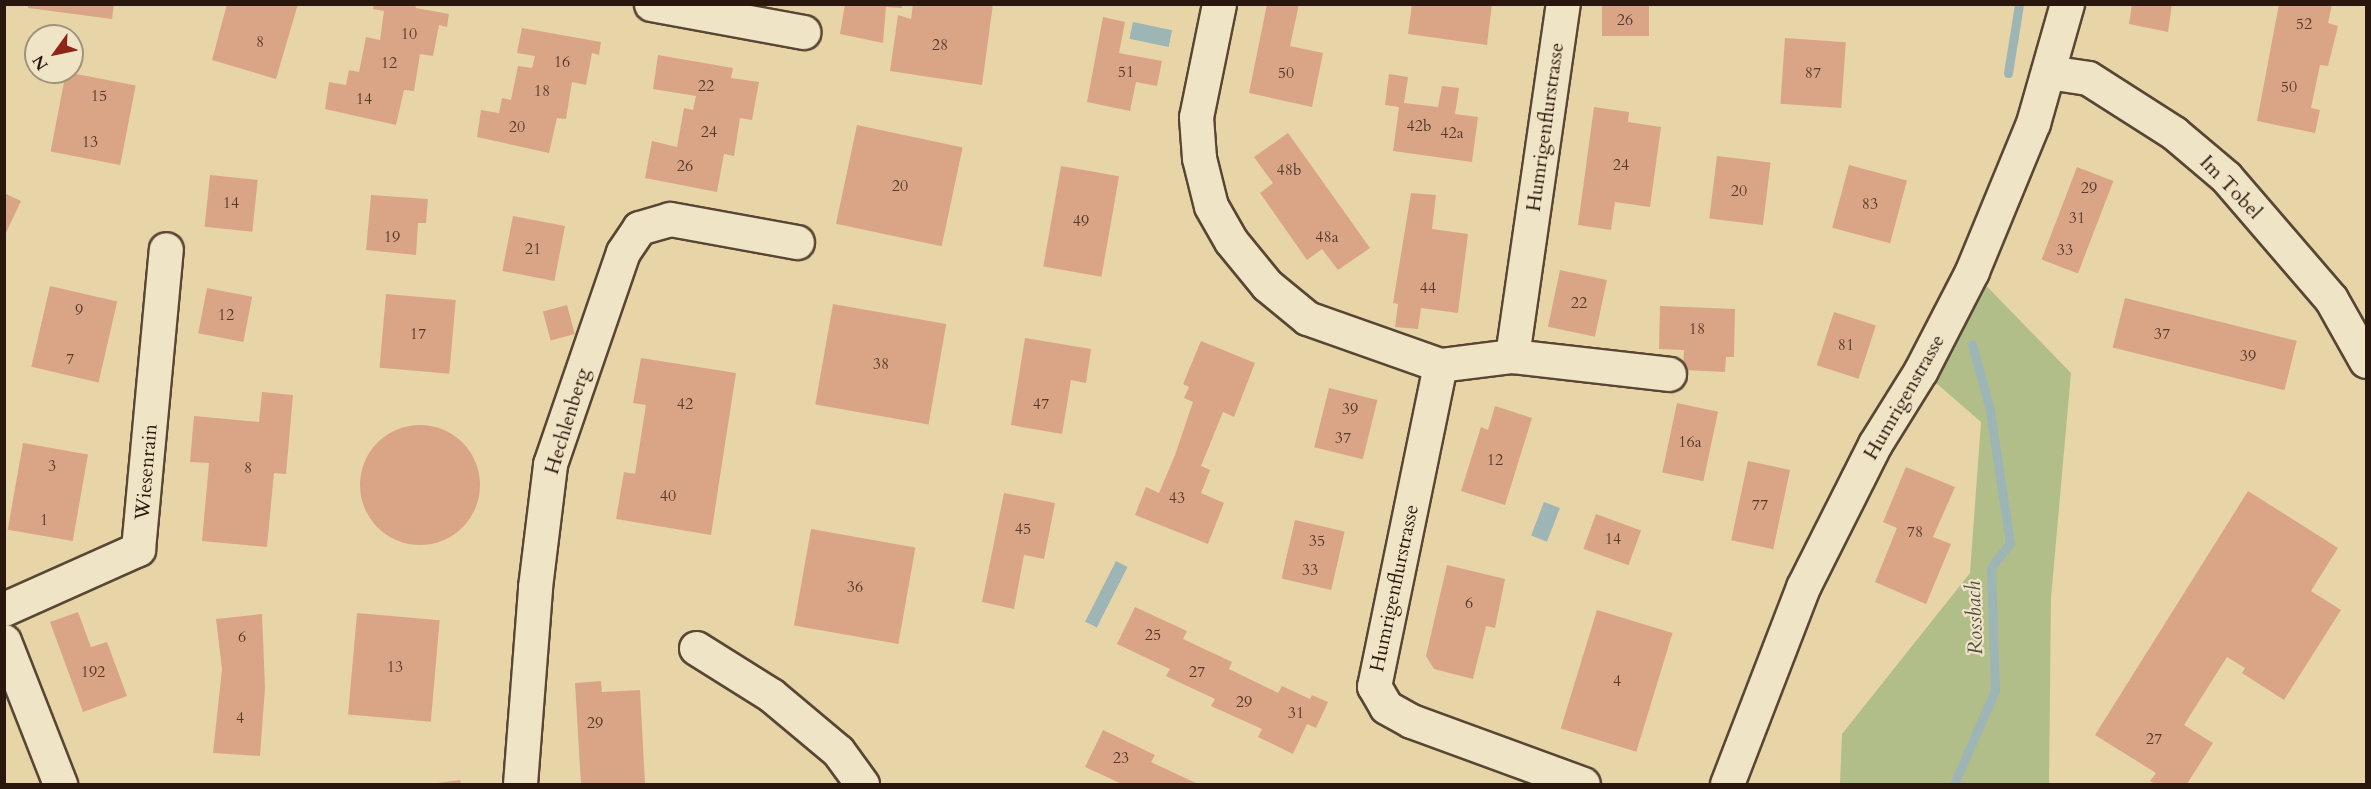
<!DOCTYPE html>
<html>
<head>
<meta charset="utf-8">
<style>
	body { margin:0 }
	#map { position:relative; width:2371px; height:789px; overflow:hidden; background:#e8d5a7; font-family:Cardo,serif }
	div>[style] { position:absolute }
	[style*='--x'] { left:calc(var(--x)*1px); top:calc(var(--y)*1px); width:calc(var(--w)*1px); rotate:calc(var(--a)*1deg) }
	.green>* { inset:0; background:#b2be8a }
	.water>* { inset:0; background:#9db5b4; transform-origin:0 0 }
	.stream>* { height:9px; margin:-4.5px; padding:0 4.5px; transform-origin:4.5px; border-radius:4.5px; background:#9db5b4 }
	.building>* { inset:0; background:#daa586; transform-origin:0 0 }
	.round { border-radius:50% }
	.roads { filter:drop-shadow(2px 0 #594634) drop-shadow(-2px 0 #594634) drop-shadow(0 2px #594634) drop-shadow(0 -2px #594634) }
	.street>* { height:33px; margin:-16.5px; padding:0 16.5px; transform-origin:16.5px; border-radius:16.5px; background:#f0e4c6 }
	.secondary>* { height:33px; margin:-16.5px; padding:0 16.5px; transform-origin:16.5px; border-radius:16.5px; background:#f0e4c6 }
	span { translate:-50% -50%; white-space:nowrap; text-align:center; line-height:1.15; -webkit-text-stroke:4.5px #f0e4c6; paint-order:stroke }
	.number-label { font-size:16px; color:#553a2b }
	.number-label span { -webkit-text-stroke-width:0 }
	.street-label { font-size:20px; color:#29170d }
	.water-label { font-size:21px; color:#524e47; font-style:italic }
	.frame { position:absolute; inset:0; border:6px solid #29170d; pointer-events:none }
	.north { position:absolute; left:24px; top:24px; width:60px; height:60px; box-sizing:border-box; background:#f0e4c6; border:2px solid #a0927c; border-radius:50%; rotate:237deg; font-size:16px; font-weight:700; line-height:24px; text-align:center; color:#29170d }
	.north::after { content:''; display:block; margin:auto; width:21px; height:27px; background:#8f2418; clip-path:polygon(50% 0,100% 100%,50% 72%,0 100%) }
</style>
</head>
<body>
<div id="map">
	<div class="green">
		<div style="clip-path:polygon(1972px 271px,2071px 373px,2051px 598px,2049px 784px,1840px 784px,1842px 734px,1970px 573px,1981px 422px,1921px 370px)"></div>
	</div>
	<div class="water">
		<div style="left:1133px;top:22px;width:40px;height:17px;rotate:12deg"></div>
		<div style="left:1544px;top:502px;width:17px;height:36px;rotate:21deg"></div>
		<div style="left:1116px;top:561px;width:13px;height:68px;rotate:27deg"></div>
	</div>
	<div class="stream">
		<div style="--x:2008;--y:73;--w:70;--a:-80.9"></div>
		<div style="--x:1954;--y:784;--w:103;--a:-66.4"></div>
		<div style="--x:1995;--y:690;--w:122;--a:-91.9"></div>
		<div style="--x:1991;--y:568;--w:31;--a:-53"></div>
		<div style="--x:2010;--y:543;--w:134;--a:-98.6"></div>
		<div style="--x:1990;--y:410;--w:68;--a:-105.3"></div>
	</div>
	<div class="building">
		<div style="clip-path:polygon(28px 4px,114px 4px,112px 19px,28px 8px)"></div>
		<div style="clip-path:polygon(227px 4px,298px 4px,276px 79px,212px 60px)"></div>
		<div style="clip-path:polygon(374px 4px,415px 4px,416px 8px,449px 14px,447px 27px,439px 25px,433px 56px,420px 54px,414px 91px,404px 90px,396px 125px,325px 109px,329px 82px,346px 85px,349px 70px,359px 72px,366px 37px,380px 40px,384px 11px,373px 9px)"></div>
		<div style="clip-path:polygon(845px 4px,902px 4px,902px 8px,886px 7px,883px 43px,840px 34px)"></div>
		<div style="clip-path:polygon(913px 4px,993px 4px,982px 85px,890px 71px,898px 15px,911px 19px)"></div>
		<div style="clip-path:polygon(1267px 4px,1299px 4px,1290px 46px,1323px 53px,1312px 107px,1249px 93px)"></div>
		<div style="clip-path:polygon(1412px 4px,1492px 4px,1487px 45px,1408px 34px)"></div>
		<div style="left:1602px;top:4px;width:47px;height:32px"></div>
		<div style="clip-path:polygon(2132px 4px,2172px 4px,2168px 32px,2129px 24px)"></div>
		<div style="clip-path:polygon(2279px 4px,2332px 4px,2328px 23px,2338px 26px,2328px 66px,2320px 65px,2311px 108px,2320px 110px,2315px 133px,2257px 121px)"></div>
		<div style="clip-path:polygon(1103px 17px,1125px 22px,1119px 53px,1162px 61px,1157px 86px,1136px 82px,1130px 111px,1087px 102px)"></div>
		<div style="clip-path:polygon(522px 28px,601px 42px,599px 55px,592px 53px,586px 85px,572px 82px,566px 119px,557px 118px,549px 153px,477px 137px,481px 110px,499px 113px,502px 98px,511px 100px,518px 66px,532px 68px,535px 56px,517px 53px)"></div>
		<div style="left:1785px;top:38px;width:61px;height:66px;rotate:4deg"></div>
		<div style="clip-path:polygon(658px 55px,733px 68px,731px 78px,759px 82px,752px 120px,740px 118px,734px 156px,724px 154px,717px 192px,645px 178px,652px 141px,677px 147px,684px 108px,693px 110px,696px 96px,653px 89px)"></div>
		<div style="left:66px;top:72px;width:71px;height:81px;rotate:11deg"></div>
		<div style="clip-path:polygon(1389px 74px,1408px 77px,1404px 103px,1438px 107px,1442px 86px,1459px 88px,1455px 114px,1478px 117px,1472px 162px,1393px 151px,1399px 107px,1385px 105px)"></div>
		<div style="clip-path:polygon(1594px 107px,1629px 112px,1628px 122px,1661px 127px,1650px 207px,1615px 202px,1611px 230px,1578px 225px)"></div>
		<div style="left:857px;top:125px;width:108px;height:101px;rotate:12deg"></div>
		<div style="clip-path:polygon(1288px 133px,1370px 248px,1338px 270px,1322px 249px,1307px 260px,1260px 193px,1273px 183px,1254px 157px)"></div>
		<div style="left:1717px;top:156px;width:54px;height:63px;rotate:7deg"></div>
		<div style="left:1849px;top:165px;width:60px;height:65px;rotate:15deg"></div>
		<div style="left:1061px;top:166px;width:59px;height:102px;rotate:10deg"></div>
		<div style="left:2077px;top:167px;width:39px;height:99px;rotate:21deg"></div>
		<div style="left:210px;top:175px;width:48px;height:52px;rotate:6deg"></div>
		<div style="clip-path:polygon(4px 193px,21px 201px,4px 237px)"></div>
		<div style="clip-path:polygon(1411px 193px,1436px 195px,1432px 229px,1468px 234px,1458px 313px,1421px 308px,1418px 329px,1395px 327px,1398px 304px,1393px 303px)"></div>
		<div style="clip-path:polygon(371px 195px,428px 199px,426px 223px,418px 223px,416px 255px,366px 250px)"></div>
		<div style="left:513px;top:216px;width:53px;height:56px;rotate:11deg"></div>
		<div style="left:1560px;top:270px;width:48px;height:58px;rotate:12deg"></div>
		<div style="left:50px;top:286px;width:69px;height:83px;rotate:13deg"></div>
		<div style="left:207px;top:288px;width:46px;height:46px;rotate:11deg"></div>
		<div style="left:386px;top:294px;width:70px;height:74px;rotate:5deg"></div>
		<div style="left:2125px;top:298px;width:177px;height:51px;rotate:14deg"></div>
		<div style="left:833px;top:304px;width:115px;height:102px;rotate:10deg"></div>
		<div style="left:567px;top:305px;width:30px;height:25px;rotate:75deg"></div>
		<div style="clip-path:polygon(1660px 306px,1735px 309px,1734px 357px,1726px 357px,1725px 372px,1683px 370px,1684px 350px,1659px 349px)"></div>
		<div style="left:1834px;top:312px;width:44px;height:56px;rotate:18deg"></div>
		<div style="clip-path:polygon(1025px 338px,1091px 349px,1086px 383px,1071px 380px,1062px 434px,1011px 425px)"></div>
		<div style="clip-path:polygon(1201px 341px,1255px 363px,1234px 417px,1223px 412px,1201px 466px,1210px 470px,1201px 493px,1224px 503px,1208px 544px,1135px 515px,1146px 487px,1159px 493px,1175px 455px,1193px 402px,1184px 398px,1189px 387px,1183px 384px)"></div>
		<div style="clip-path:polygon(641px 358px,736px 373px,711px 535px,616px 519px,624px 472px,635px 474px,646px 405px,633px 403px)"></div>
		<div style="left:1329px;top:388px;width:50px;height:61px;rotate:14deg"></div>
		<div style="clip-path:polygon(262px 392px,293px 395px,286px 474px,274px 473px,267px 547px,202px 541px,209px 463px,190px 462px,194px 416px,259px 422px)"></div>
		<div style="left:1677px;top:403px;width:42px;height:71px;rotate:12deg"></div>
		<div style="clip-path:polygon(1495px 406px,1532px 418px,1505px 505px,1461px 491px,1481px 427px,1488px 430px)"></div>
		<div class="round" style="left:360px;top:425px;width:120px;height:120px"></div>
		<div style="left:23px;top:443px;width:66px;height:88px;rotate:10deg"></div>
		<div style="left:1748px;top:461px;width:43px;height:81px;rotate:12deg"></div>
		<div style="clip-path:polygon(1906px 467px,1955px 487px,1933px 537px,1951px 544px,1926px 604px,1875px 582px,1897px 528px,1883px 522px)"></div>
		<div style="clip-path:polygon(2248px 491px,2338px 548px,2311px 591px,2341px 610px,2284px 700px,2242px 673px,2245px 668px,2227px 657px,2184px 725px,2213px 743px,2187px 784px,2155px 784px,2150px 781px,2156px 773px,2095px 735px)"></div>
		<div style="clip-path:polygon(1004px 493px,1055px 503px,1044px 559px,1024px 555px,1014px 609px,982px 602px)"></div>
		<div style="left:1596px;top:514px;width:48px;height:37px;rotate:20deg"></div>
		<div style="left:1295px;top:520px;width:51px;height:60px;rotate:13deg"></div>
		<div style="left:811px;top:529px;width:106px;height:98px;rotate:10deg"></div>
		<div style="clip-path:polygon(1447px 565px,1505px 579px,1495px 628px,1486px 626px,1473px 679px,1434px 669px,1426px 656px)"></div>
		<div style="clip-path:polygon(1135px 607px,1187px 631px,1183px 639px,1232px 662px,1229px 669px,1278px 693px,1282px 686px,1310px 699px,1312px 695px,1328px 702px,1316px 728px,1307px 724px,1293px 754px,1258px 737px,1262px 729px,1211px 706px,1215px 699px,1166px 676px,1170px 669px,1117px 644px)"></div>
		<div style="left:1597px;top:610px;width:79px;height:124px;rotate:17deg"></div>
		<div style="clip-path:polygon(78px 612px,91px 647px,107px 642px,127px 696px,83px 712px,50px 622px)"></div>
		<div style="left:357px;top:613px;width:83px;height:102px;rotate:5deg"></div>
		<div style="clip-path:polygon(262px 614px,265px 688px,260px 756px,213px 753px,222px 669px,216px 619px)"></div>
		<div style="clip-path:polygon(601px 681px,602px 692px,640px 690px,645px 784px,581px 784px,575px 683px)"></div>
		<div style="clip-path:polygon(1103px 730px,1155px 755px,1151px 762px,1198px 784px,1122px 784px,1085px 767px)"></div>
		<div style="clip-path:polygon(460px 780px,461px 784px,438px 784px,438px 783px)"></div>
	</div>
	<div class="roads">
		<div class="street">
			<div style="--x:651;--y:4;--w:155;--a:10.4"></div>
			<div style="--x:1219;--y:4;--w:115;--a:101.5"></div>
			<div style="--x:1196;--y:117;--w:41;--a:85.8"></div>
			<div style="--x:1199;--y:158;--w:49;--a:76"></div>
			<div style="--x:1211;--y:206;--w:40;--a:60.3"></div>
			<div style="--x:1231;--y:241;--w:57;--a:50.7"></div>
			<div style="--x:1267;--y:285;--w:52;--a:39.5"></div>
			<div style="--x:1307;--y:318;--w:141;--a:19.5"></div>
			<div style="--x:1440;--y:365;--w:73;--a:-7.1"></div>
			<div style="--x:1512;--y:356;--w:158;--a:6.5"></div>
			<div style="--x:2048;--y:72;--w:40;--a:8.5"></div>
			<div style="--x:2088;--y:78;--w:102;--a:32.6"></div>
			<div style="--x:2174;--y:133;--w:68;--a:40.2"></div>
			<div style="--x:2226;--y:177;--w:161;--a:49.3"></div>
			<div style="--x:2331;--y:299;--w:71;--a:60.6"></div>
			<div style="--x:1512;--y:356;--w:356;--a:-81.8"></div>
			<div style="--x:1440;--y:365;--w:328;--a:101.6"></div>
			<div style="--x:1374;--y:686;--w:24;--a:60"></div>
			<div style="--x:1386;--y:707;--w:29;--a:29"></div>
			<div style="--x:1411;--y:721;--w:183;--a:20.1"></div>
			<div style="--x:4;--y:609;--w:147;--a:-24.1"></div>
			<div style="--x:138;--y:549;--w:301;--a:-84.7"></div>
			<div style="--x:696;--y:648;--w:89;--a:32.1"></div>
			<div style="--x:771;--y:695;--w:87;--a:39.9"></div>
			<div style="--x:838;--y:751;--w:41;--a:54"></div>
			<div style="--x:520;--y:784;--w:198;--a:-85.6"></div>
			<div style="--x:535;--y:587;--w:124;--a:-83"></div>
			<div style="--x:550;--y:464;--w:224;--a:-71"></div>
			<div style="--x:623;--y:252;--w:29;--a:-56"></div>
			<div style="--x:639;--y:228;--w:32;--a:-16"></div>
			<div style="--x:670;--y:219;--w:129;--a:10.3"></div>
			<div style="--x:1727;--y:784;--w:211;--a:-68.9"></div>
			<div style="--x:1803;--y:587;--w:160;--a:-63.3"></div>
			<div style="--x:1875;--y:444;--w:87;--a:-58.1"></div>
			<div style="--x:1921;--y:370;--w:111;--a:-62.7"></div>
			<div style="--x:1972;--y:271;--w:160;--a:-67.6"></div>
			<div style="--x:2033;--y:123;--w:124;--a:-74.1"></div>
		</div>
		<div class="secondary">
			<div style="--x:4;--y:641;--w:154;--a:68.6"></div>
		</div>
	</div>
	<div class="number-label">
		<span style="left:1625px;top:20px">26</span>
		<span style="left:2304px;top:24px">52</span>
		<span style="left:409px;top:34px">10</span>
		<span style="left:260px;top:42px">8</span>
		<span style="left:940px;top:45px">28</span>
		<span style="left:562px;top:62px">16</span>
		<span style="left:389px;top:63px">12</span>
		<span style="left:1126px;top:72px">51</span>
		<span style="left:1286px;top:73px">50</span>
		<span style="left:1813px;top:73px">87</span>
		<span style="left:706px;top:86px">22</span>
		<span style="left:2289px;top:87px">50</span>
		<span style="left:542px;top:91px">18</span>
		<span style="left:99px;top:96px">15</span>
		<span style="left:364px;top:99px">14</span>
		<span style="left:1419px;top:126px">42b</span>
		<span style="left:517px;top:127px">20</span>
		<span style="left:709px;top:132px">24</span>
		<span style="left:1452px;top:133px">42a</span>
		<span style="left:90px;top:142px">13</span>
		<span style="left:1621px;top:165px">24</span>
		<span style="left:685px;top:166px">26</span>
		<span style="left:1289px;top:170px">48b</span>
		<span style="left:900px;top:186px">20</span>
		<span style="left:2089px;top:188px">29</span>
		<span style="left:1739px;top:191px">20</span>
		<span style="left:231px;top:203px">14</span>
		<span style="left:1870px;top:204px">83</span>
		<span style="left:2077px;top:218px">31</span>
		<span style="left:1081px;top:221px">49</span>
		<span style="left:392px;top:237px">19</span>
		<span style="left:1327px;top:237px">48a</span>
		<span style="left:533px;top:249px">21</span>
		<span style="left:2065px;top:250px">33</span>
		<span style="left:1428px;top:288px">44</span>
		<span style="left:1579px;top:303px">22</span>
		<span style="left:79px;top:310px">9</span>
		<span style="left:226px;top:315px">12</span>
		<span style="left:1697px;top:329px">18</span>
		<span style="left:418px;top:334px">17</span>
		<span style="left:2162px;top:334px">37</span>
		<span style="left:1846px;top:345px">81</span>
		<span style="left:2248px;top:356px">39</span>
		<span style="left:70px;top:359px">7</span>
		<span style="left:881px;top:364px">38</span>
		<span style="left:685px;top:404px">42</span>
		<span style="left:1041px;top:404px">47</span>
		<span style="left:1350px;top:409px">39</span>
		<span style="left:1343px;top:438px">37</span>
		<span style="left:1690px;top:442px">16a</span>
		<span style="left:1495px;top:460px">12</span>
		<span style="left:52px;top:466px">3</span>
		<span style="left:248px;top:468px">8</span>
		<span style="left:668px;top:496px">40</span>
		<span style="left:1177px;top:498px">43</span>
		<span style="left:1760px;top:505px">77</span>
		<span style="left:44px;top:520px">1</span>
		<span style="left:1023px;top:529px">45</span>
		<span style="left:1915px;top:532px">78</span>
		<span style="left:1613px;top:539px">14</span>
		<span style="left:1317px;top:541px">35</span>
		<span style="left:1310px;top:570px">33</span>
		<span style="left:855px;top:587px">36</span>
		<span style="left:1469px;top:603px">6</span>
		<span style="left:1153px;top:635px">25</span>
		<span style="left:242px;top:637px">6</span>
		<span style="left:395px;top:667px">13</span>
		<span style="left:93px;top:672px">192</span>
		<span style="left:1197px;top:672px">27</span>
		<span style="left:1617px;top:681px">4</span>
		<span style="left:1244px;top:702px">29</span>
		<span style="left:1296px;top:713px">31</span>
		<span style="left:240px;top:718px">4</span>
		<span style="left:595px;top:723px">29</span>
		<span style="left:2154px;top:739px">27</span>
		<span style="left:1121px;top:758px">23</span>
	</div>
	<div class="street-label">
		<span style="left:1545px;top:127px;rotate:-82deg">Humrigenflurstrasse</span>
		<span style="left:2231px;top:187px;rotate:46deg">Im Tobel</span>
		<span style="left:1904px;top:397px;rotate:-60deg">Humrigenstrasse</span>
		<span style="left:567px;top:421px;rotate:-73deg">Hechlenberg</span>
		<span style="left:146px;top:472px;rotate:-85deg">Wiesenrain</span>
		<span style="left:1394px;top:588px;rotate:-78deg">Humrigenflurstrasse</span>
	</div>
	<div class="water-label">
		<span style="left:1975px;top:618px;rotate:-92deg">Rossbach</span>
	</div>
	<div class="frame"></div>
	<div class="north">N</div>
</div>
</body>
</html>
